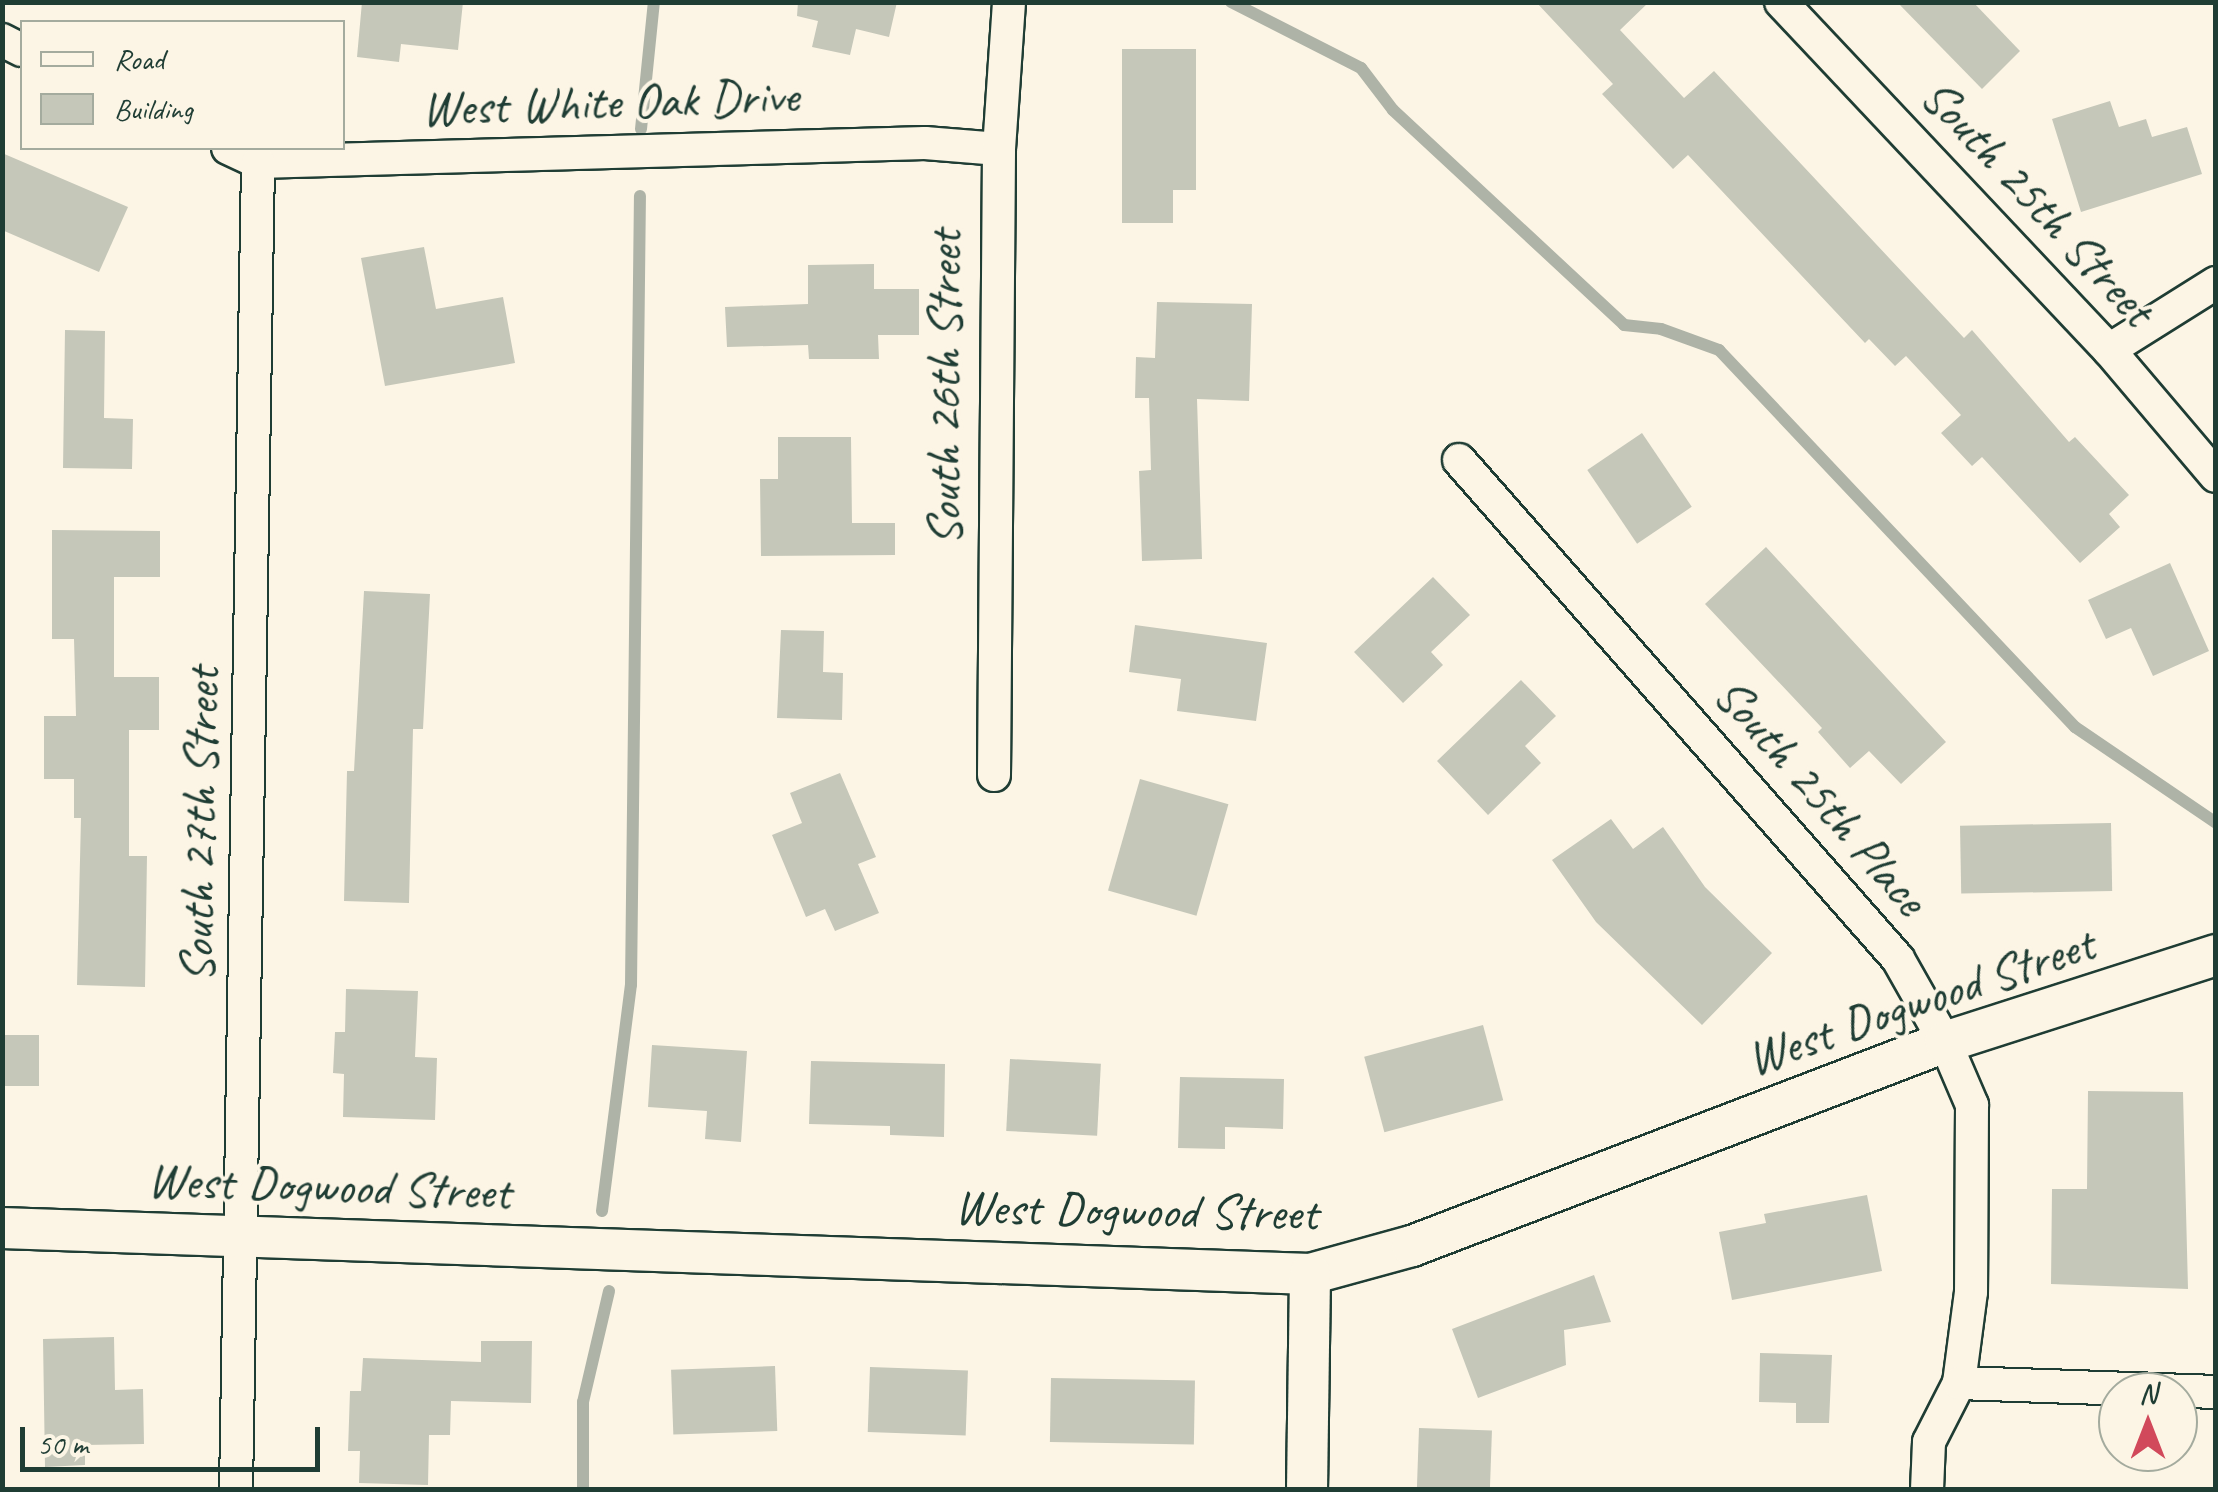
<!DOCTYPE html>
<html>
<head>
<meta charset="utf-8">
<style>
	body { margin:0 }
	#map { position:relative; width:2218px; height:1492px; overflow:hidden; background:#fcf5e5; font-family:Caveat,sans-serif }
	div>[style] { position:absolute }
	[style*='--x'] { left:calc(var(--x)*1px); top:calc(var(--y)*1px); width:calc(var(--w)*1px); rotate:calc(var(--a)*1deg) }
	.stream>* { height:12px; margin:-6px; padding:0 6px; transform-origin:6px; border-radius:6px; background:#aeb3a7 }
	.building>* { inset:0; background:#c5c7b9; transform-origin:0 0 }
	.roads { filter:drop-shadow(2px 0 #1f3d34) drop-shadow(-2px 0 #1f3d34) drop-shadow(0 2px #1f3d34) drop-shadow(0 -2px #1f3d34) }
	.minor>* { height:32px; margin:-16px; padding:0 16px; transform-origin:16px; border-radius:16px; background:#fcf5e5 }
	.tertiary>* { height:40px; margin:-20px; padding:0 20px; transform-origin:20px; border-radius:20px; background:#fcf5e5 }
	span { translate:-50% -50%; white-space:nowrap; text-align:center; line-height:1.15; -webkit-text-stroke:8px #fcf5e5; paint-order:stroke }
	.street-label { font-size:50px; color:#1f3d34 }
	.frame { position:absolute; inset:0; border:5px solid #1f3d34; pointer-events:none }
	.legend { position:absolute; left:20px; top:20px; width:325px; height:130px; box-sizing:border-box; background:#fcf5e5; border:2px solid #a4ab9e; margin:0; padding:12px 18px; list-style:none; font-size:30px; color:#1f3d34 }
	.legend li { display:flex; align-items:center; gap:20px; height:50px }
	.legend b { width:50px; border:2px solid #a4ab9e }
	.north { position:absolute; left:2098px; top:1372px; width:100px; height:100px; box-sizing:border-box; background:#fcf5e5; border:2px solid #a4ab9e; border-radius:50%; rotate:0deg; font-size:28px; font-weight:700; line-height:40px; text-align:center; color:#1f3d34 }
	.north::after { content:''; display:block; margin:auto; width:35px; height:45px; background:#d1495b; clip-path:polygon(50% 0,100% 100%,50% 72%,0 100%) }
	.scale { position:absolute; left:20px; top:1427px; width:300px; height:45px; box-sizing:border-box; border:5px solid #1f3d34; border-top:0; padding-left:12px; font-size:30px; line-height:35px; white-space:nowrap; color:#1f3d34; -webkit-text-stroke:8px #fcf5e5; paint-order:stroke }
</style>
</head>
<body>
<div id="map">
	<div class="stream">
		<div style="--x:1231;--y:2;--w:146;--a:26.9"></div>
		<div style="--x:1361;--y:68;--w:53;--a:52.7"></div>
		<div style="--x:1393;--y:110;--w:316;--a:42.9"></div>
		<div style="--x:1624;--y:325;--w:37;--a:6"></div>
		<div style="--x:1661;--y:329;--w:62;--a:19.9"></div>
		<div style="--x:1719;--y:350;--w:519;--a:46.64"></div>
		<div style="--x:2075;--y:727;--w:171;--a:34.2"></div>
		<div style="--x:641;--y:129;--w:128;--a:-84.2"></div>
		<div style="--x:602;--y:1211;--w:228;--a:-82.7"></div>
		<div style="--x:631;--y:985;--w:789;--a:-89.35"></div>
		<div style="--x:583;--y:1490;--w:88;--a:-90"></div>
		<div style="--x:583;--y:1402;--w:114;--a:-76.8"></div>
	</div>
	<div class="building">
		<div style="clip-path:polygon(362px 2px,463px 2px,458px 50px,401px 44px,399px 62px,357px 57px)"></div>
		<div style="clip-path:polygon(798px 2px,897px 2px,889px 37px,856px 29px,850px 55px,812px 47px,818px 21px,797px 16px)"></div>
		<div style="clip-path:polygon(1536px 2px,1649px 2px,1620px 30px,1684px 98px,1714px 71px,1964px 338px,1972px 330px,2069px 442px,2075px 437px,2129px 495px,2109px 514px,2120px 527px,2080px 563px,1982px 457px,1972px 466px,1941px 433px,1961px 415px,1906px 356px,1895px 366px,1869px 339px,1865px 343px,1688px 155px,1673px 169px,1602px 94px,1613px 84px)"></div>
		<div style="clip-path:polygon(1897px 2px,1973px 2px,2020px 51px,1982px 89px)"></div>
		<div style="clip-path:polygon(1122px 49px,1196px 49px,1196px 190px,1173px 190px,1173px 223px,1122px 223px)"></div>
		<div style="clip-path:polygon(2110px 101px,2119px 127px,2146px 119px,2152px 137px,2187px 127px,2202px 174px,2081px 212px,2052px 119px)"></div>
		<div style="clip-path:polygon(2px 153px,128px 207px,99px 272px,2px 230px)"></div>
		<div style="clip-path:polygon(424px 247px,436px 309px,503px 297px,515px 363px,385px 386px,361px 258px)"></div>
		<div style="clip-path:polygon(874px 264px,874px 289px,919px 289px,919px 335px,878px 335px,879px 359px,809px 359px,808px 345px,727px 347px,725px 307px,808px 304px,808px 265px)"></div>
		<div style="clip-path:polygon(1157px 302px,1252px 304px,1249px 401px,1197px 399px,1202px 559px,1142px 561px,1139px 471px,1151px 470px,1149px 398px,1135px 398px,1136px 357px,1155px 358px)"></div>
		<div style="clip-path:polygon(65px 330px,105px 331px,104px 418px,133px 419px,132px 469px,63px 468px)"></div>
		<div style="left:1642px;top:433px;width:89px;height:66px;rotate:56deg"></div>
		<div style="clip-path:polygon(778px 437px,851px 437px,852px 523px,895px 523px,895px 555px,761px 556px,760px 479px,778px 479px)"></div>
		<div style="clip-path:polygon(52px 530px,160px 531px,160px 577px,114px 577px,114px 677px,159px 677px,159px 730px,129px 730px,129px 856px,147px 856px,145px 987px,77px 985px,81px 818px,74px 818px,74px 779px,44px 779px,44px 716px,76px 716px,74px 639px,52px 639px)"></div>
		<div style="clip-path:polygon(1766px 547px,1946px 742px,1901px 784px,1869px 751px,1850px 768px,1818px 732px,1822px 728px,1705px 604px)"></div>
		<div style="clip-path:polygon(2170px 563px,2209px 651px,2153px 676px,2131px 628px,2106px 639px,2088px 600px)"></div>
		<div style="clip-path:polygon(1433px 577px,1470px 615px,1431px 652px,1443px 665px,1403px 703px,1354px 652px)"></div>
		<div style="clip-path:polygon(364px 591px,430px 594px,423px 729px,413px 729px,409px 903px,344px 901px,347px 771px,354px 771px)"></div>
		<div style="clip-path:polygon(1135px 625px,1267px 643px,1256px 721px,1177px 711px,1181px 679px,1129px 672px)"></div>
		<div style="clip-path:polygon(781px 630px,824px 631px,823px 672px,843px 673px,842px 720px,777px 718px)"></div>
		<div style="clip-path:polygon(1521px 680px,1556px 716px,1525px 746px,1541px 763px,1488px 815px,1437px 761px)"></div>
		<div style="clip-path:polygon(840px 773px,876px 857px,858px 864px,879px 913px,835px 931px,825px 909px,806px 917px,772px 835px,802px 823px,790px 793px)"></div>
		<div style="left:1140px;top:779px;width:92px;height:116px;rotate:16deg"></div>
		<div style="clip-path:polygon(1611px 819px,1633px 849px,1663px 827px,1705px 887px,1772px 953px,1702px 1025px,1596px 922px,1552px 860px)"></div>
		<div style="left:2111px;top:823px;width:68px;height:151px;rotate:89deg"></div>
		<div style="clip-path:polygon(346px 989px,418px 991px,415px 1057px,437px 1058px,435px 1120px,343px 1117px,344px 1074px,333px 1073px,335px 1032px,345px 1032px)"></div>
		<div style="left:1483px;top:1025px;width:78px;height:123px;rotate:75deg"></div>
		<div style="left:39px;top:1035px;width:51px;height:37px;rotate:90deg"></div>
		<div style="clip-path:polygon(652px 1045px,747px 1051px,741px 1142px,705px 1139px,707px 1111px,648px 1107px)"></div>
		<div style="left:1010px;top:1059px;width:91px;height:72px;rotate:3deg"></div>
		<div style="clip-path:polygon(811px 1061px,945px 1064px,944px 1137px,890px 1135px,890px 1126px,809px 1124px)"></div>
		<div style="clip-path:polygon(1180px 1077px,1284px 1079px,1283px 1129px,1225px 1127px,1225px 1149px,1178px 1148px)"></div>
		<div style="clip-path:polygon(2088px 1091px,2183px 1092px,2188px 1289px,2051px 1284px,2052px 1189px,2087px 1189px)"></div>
		<div style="clip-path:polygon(1867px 1195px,1882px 1271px,1732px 1300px,1719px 1232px,1766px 1223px,1764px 1214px)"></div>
		<div style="clip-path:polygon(1594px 1275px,1611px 1322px,1564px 1330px,1566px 1365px,1478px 1398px,1452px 1329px)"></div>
		<div style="clip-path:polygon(114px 1337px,115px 1390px,143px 1389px,144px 1444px,85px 1445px,85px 1465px,45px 1467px,43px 1339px)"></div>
		<div style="clip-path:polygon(481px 1341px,532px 1341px,531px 1403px,451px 1401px,450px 1435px,429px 1435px,428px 1485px,359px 1483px,360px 1451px,348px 1451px,350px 1391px,361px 1391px,363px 1358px,481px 1362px)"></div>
		<div style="clip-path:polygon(1760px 1353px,1832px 1355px,1829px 1423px,1796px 1423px,1796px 1403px,1759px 1402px)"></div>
		<div style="left:775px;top:1366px;width:65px;height:104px;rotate:88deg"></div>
		<div style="left:870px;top:1367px;width:98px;height:65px;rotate:2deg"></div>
		<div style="left:1051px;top:1378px;width:144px;height:64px;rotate:1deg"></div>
		<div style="left:1419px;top:1428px;width:73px;height:62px;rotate:2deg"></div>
	</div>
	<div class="roads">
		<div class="minor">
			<div style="--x:1781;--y:2;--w:478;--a:46.7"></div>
			<div style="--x:2109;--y:350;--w:165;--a:49.7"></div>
			<div style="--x:2;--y:40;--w:22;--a:27"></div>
			<div style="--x:228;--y:148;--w:33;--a:25"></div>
			<div style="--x:258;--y:162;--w:667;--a:-1.63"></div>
			<div style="--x:925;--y:143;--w:74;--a:4.6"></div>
			<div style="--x:2109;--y:350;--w:126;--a:-32.1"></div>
			<div style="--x:1459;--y:460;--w:665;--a:48.66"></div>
			<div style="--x:1898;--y:959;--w:95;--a:60.5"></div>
			<div style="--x:1945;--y:1042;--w:69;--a:66.8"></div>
			<div style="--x:1972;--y:1105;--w:187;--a:90.3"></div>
			<div style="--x:1971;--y:1292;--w:92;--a:97.5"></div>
			<div style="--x:1959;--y:1383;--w:66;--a:117"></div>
			<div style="--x:1929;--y:1442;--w:48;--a:92.4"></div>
			<div style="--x:994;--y:775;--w:626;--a:-89.54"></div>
			<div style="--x:999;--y:149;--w:147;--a:-86.1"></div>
			<div style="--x:1959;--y:1383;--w:257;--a:2"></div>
			<div style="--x:236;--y:1490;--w:1328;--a:-89.05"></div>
		</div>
		<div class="tertiary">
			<div style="--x:2;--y:1228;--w:1309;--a:2.01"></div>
			<div style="--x:1310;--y:1274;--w:106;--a:-15.4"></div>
			<div style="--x:1412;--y:1246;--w:571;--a:-20.94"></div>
			<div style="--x:1945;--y:1042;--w:285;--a:-17.8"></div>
			<div style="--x:1307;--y:1490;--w:216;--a:-89.2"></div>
		</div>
	</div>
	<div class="street-label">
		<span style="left:610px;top:102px;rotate:-2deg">West White Oak Drive</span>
		<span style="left:2038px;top:202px;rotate:47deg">South 25th Street</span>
		<span style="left:944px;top:388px;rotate:-90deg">South 26th Street</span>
		<span style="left:1821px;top:796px;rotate:49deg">South 25th Place</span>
		<span style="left:199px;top:825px;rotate:-89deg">South 27th Street</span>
		<span style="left:1920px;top:1001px;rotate:-19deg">West Dogwood Street</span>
		<span style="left:329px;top:1186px;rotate:2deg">West Dogwood Street</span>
		<span style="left:1136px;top:1210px;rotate:1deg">West Dogwood Street</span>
	</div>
	<div class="frame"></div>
	<ul class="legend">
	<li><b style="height:12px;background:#fcf5e5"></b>Road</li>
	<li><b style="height:28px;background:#c5c7b9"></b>Building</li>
	</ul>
	<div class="north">N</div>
	<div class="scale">50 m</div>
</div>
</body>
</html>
